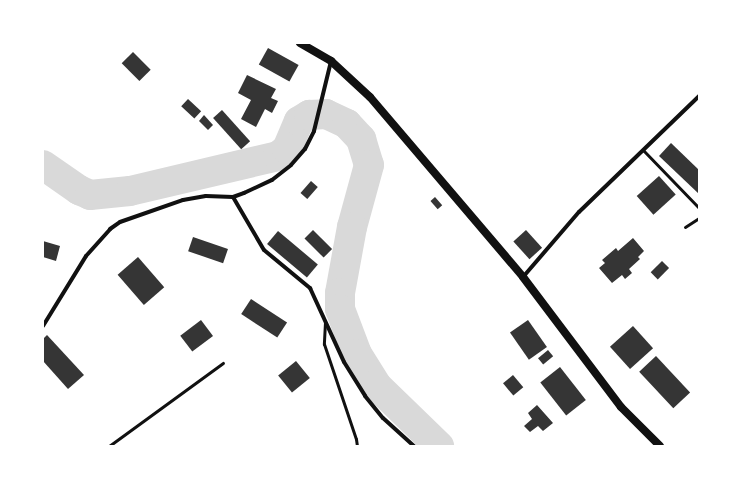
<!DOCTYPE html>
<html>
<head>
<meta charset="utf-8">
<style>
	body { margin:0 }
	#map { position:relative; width:742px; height:489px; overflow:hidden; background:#fff; font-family:"Source Sans 3",sans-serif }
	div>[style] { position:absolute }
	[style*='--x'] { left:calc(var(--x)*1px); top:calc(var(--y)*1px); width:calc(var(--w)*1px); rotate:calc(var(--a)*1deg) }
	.river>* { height:30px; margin:-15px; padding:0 15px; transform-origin:15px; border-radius:15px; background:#d9d9d9 }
	.building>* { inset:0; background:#353535; transform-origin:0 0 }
	.service>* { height:3px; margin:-1.5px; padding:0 1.5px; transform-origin:1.5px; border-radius:1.5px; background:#111 }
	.minor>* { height:4px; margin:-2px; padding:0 2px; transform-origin:2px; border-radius:2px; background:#111 }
	.secondary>* { height:8px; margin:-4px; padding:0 4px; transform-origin:4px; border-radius:4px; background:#111 }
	span { translate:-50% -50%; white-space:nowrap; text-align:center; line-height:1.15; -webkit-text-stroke:3px #fff; paint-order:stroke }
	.frame { position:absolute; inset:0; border:44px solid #fff; pointer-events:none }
</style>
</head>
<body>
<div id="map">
	<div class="river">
		<div style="--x:43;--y:165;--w:44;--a:34.8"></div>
		<div style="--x:79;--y:190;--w:12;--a:24"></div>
		<div style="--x:90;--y:195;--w:40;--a:-5.7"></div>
		<div style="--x:130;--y:191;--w:152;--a:-13.3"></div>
		<div style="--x:278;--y:156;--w:11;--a:-38"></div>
		<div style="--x:287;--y:149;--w:30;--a:-67"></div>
		<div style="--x:299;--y:121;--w:12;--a:-31"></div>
		<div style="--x:309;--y:115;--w:17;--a:-3"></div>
		<div style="--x:326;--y:114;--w:23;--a:25"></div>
		<div style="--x:347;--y:124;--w:21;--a:47"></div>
		<div style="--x:361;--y:139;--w:27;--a:73"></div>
		<div style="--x:369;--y:165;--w:64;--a:105.3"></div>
		<div style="--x:352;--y:227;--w:67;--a:100.3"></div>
		<div style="--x:340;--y:293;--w:16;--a:90"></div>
		<div style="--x:340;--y:309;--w:48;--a:69.3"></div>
		<div style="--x:357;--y:354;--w:36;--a:58"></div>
		<div style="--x:376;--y:385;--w:88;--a:44.1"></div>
	</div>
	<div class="building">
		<div style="left:268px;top:48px;width:35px;height:19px;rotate:29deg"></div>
		<div style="left:133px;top:52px;width:25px;height:16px;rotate:45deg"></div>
		<div style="clip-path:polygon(247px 75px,276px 89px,271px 98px,278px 101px,272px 113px,265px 109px,256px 127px,241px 119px,251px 100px,238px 93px)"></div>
		<div style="left:188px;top:99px;width:18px;height:10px;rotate:43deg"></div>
		<div style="left:222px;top:110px;width:42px;height:12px;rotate:48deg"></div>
		<div style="clip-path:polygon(204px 115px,213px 125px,208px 130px,199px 121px)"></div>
		<div style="clip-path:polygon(671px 143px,699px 170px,699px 194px,659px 156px)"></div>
		<div style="left:659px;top:176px;width:25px;height:30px;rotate:48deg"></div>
		<div style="left:311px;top:181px;width:9px;height:16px;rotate:41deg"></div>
		<div style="left:435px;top:197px;width:11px;height:6px;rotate:49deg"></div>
		<div style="left:313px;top:230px;width:27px;height:12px;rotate:45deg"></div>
		<div style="left:526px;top:230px;width:24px;height:17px;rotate:48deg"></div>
		<div style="left:278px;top:231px;width:52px;height:17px;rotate:40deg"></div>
		<div style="left:193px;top:237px;width:37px;height:15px;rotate:19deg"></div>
		<div style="clip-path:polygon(633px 238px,644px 251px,638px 257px,640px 259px,629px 269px,632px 273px,625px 279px,622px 275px,612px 283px,599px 268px,605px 263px,602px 260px,616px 248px,618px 251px)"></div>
		<div style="clip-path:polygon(43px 241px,60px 246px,56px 261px,43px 257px)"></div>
		<div style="left:138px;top:257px;width:40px;height:27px;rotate:49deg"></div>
		<div style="left:662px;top:261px;width:10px;height:16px;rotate:45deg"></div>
		<div style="left:251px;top:299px;width:43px;height:18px;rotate:33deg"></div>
		<div style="left:201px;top:320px;width:20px;height:26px;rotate:53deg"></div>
		<div style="left:528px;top:320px;width:33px;height:22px;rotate:55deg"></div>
		<div style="left:633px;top:326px;width:30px;height:31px;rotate:48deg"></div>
		<div style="clip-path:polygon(47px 335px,84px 375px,68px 389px,43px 361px,43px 339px)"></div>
		<div style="left:548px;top:350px;width:8px;height:13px;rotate:50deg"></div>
		<div style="left:656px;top:356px;width:50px;height:23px;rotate:47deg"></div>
		<div style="left:296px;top:361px;width:22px;height:23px;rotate:51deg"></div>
		<div style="left:560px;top:367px;width:42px;height:25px;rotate:52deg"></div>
		<div style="left:513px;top:375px;width:16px;height:13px;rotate:50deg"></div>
		<div style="clip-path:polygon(537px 405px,553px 423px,543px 431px,538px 426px,530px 432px,524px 426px,532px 419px,528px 413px)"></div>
	</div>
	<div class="service">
		<div style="--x:643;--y:150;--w:81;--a:46"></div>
		<div style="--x:685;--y:227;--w:17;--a:-33"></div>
		<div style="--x:325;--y:322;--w:22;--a:93"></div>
		<div style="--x:324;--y:344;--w:100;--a:71.4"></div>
		<div style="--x:356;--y:439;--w:7;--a:82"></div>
		<div style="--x:109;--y:446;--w:141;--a:-36.1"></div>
	</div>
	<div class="minor">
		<div style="--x:233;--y:197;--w:61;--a:59.7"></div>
		<div style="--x:264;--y:250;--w:60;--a:39.6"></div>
		<div style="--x:310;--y:288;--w:81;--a:65.3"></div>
		<div style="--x:344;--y:362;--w:40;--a:58"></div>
		<div style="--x:365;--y:396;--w:28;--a:51"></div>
		<div style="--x:383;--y:418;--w:42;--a:42.1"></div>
		<div style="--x:523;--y:277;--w:86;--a:-49.3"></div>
		<div style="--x:579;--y:212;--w:167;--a:-44"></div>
		<div style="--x:43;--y:326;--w:82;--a:-58.4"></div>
		<div style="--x:86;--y:256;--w:36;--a:-48"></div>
		<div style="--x:110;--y:229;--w:12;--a:-35"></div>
		<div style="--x:120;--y:222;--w:67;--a:-19.2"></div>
		<div style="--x:183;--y:200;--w:23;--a:-10"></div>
		<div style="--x:206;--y:196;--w:27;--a:2"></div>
		<div style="--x:233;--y:197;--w:12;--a:-20"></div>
		<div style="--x:244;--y:193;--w:31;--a:-25"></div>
		<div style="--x:272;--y:180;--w:24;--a:-38"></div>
		<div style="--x:291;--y:165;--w:21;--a:-49"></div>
		<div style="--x:305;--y:149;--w:20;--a:-63"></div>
		<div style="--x:314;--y:131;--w:72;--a:-76.3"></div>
	</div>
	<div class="secondary">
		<div style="--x:300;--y:43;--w:36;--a:30"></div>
		<div style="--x:331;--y:61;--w:53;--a:42.7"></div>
		<div style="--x:370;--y:97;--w:236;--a:49.6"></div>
		<div style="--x:523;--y:277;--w:163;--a:53"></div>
		<div style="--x:621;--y:407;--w:55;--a:45"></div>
	</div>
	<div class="frame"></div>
</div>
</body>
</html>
